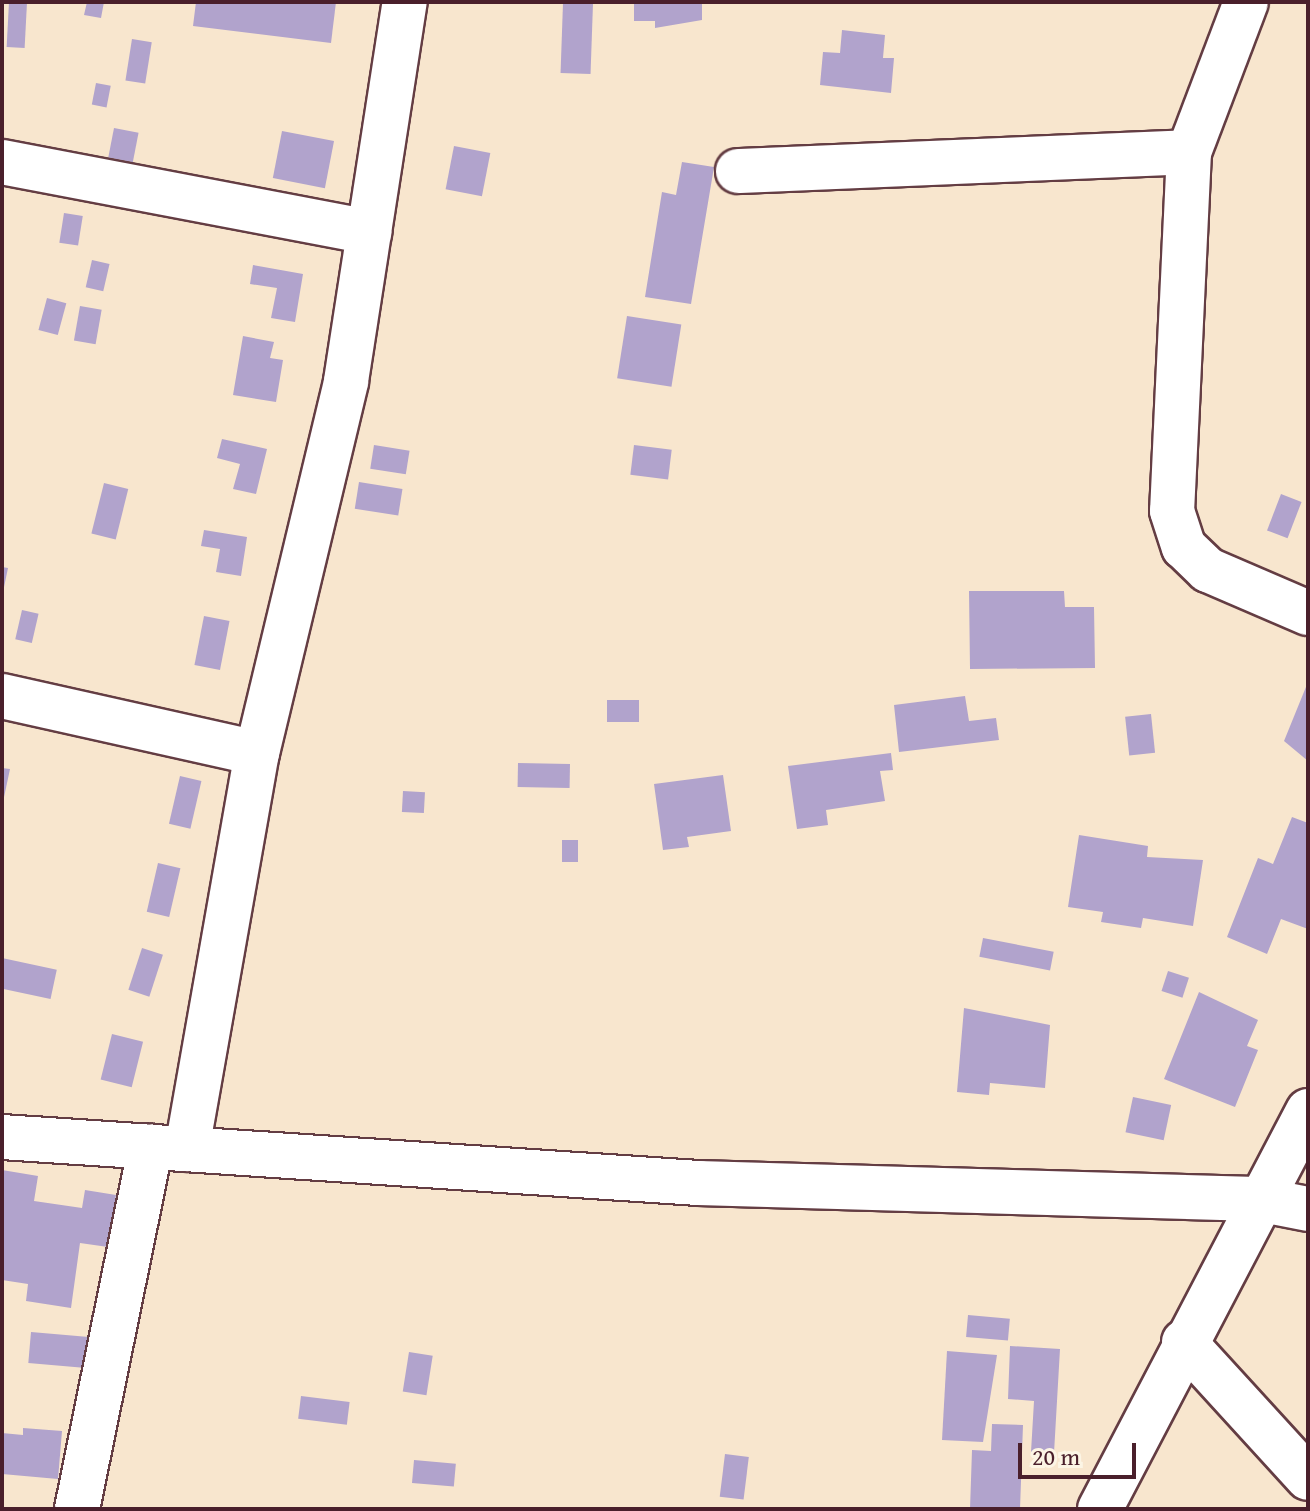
<!DOCTYPE html>
<html>
<head>
<meta charset="utf-8">
<style>
	body { margin:0 }
	#map { position:relative; width:1310px; height:1511px; overflow:hidden; background:#f8e6ce; font-family:"Gentium Book Plus",serif }
	div>[style] { position:absolute }
	[style*='--x'] { left:calc(var(--x)*1px); top:calc(var(--y)*1px); width:calc(var(--w)*1px); rotate:calc(var(--a)*1deg) }
	.building>* { inset:0; background:#b1a3cc; transform-origin:0 0 }
	.roads { filter:drop-shadow(2px 0 #643d43) drop-shadow(-2px 0 #643d43) drop-shadow(0 2px #643d43) drop-shadow(0 -2px #643d43) }
	.minor>* { height:44px; margin:-22px; padding:0 22px; transform-origin:22px; border-radius:22px; background:#fff }
	span { translate:-50% -50%; white-space:nowrap; text-align:center; line-height:1.15; -webkit-text-stroke:7px #fcf5e5; paint-order:stroke }
	.frame { position:absolute; inset:0; border:4px solid #4a1f2b; pointer-events:none }
	.scale { position:absolute; left:1018px; top:1443px; width:118px; height:36px; box-sizing:border-box; border:4px solid #4a1f2b; border-top:0; padding-left:10px; font-size:24px; line-height:28px; white-space:nowrap; color:#4a1f2b; -webkit-text-stroke:6px #fcf5e5; paint-order:stroke }
</style>
</head>
<body>
<div id="map">
	<div class="building">
		<div style="left:9px;top:2px;width:18px;height:45px;rotate:3deg"></div>
		<div style="clip-path:polygon(87px 2px,104px 2px,101px 18px,84px 15px)"></div>
		<div style="clip-path:polygon(196px 2px,336px 2px,331px 43px,193px 26px)"></div>
		<div style="clip-path:polygon(634px 2px,702px 2px,702px 20px,655px 28px,655px 21px,634px 21px)"></div>
		<div style="left:563px;top:3px;width:30px;height:70px;rotate:2deg"></div>
		<div style="clip-path:polygon(842px 30px,885px 35px,883px 58px,894px 58px,891px 93px,820px 85px,823px 52px,840px 53px)"></div>
		<div style="left:132px;top:39px;width:20px;height:42px;rotate:9deg"></div>
		<div style="left:96px;top:83px;width:15px;height:22px;rotate:11deg"></div>
		<div style="left:114px;top:128px;width:25px;height:30px;rotate:11deg"></div>
		<div style="left:282px;top:131px;width:53px;height:48px;rotate:11deg"></div>
		<div style="left:454px;top:146px;width:37px;height:44px;rotate:11deg"></div>
		<div style="clip-path:polygon(682px 162px,714px 167px,691px 304px,645px 297px,662px 192px,676px 195px)"></div>
		<div style="left:64px;top:213px;width:19px;height:30px;rotate:9deg"></div>
		<div style="left:92px;top:260px;width:18px;height:28px;rotate:13deg"></div>
		<div style="clip-path:polygon(253px 265px,303px 274px,295px 322px,271px 318px,277px 288px,250px 284px)"></div>
		<div style="left:47px;top:298px;width:20px;height:33px;rotate:15deg"></div>
		<div style="left:80px;top:306px;width:22px;height:35px;rotate:10deg"></div>
		<div style="left:627px;top:316px;width:55px;height:63px;rotate:9deg"></div>
		<div style="clip-path:polygon(243px 336px,274px 342px,270px 358px,283px 360px,276px 402px,233px 395px)"></div>
		<div style="clip-path:polygon(222px 439px,267px 449px,256px 494px,233px 489px,240px 464px,217px 458px)"></div>
		<div style="left:374px;top:445px;width:36px;height:24px;rotate:9deg"></div>
		<div style="left:634px;top:445px;width:38px;height:30px;rotate:7deg"></div>
		<div style="left:359px;top:482px;width:44px;height:27px;rotate:9deg"></div>
		<div style="left:104px;top:483px;width:25px;height:52px;rotate:14deg"></div>
		<div style="left:1281px;top:494px;width:22px;height:39px;rotate:21deg"></div>
		<div style="clip-path:polygon(204px 530px,247px 537px,241px 576px,216px 572px,220px 549px,201px 546px)"></div>
		<div style="clip-path:polygon(2px 567px,8px 568px,3px 592px,2px 592px)"></div>
		<div style="clip-path:polygon(969px 591px,1064px 591px,1065px 607px,1094px 607px,1095px 668px,970px 669px)"></div>
		<div style="left:22px;top:610px;width:17px;height:30px;rotate:13deg"></div>
		<div style="left:204px;top:616px;width:26px;height:50px;rotate:11deg"></div>
		<div style="clip-path:polygon(1308px 682px,1308px 761px,1284px 741px)"></div>
		<div style="clip-path:polygon(965px 696px,969px 721px,996px 718px,999px 740px,899px 752px,894px 705px)"></div>
		<div style="left:607px;top:700px;width:32px;height:22px"></div>
		<div style="left:1151px;top:714px;width:39px;height:26px;rotate:84deg"></div>
		<div style="clip-path:polygon(891px 753px,893px 770px,880px 771px,885px 801px,826px 810px,828px 825px,797px 829px,788px 766px)"></div>
		<div style="left:518px;top:763px;width:52px;height:24px;rotate:1deg"></div>
		<div style="clip-path:polygon(2px 768px,10px 769px,3px 802px,2px 802px)"></div>
		<div style="clip-path:polygon(723px 775px,731px 831px,687px 837px,689px 847px,663px 850px,654px 784px)"></div>
		<div style="left:180px;top:776px;width:22px;height:49px;rotate:13deg"></div>
		<div style="left:403px;top:791px;width:22px;height:21px;rotate:3deg"></div>
		<div style="clip-path:polygon(1292px 817px,1308px 823px,1308px 929px,1281px 919px,1267px 954px,1227px 937px,1258px 858px,1273px 864px)"></div>
		<div style="clip-path:polygon(1079px 835px,1148px 846px,1147px 857px,1203px 860px,1193px 926px,1143px 918px,1141px 928px,1101px 922px,1103px 912px,1068px 907px)"></div>
		<div style="left:562px;top:840px;width:16px;height:22px"></div>
		<div style="left:158px;top:863px;width:23px;height:50px;rotate:13deg"></div>
		<div style="left:983px;top:938px;width:72px;height:19px;rotate:11deg"></div>
		<div style="left:142px;top:948px;width:22px;height:44px;rotate:18deg"></div>
		<div style="left:2px;top:958px;width:56px;height:30px;rotate:12deg"></div>
		<div style="left:1168px;top:971px;width:22px;height:21px;rotate:18deg"></div>
		<div style="clip-path:polygon(1199px 992px,1258px 1020px,1247px 1046px,1258px 1050px,1235px 1107px,1164px 1079px)"></div>
		<div style="clip-path:polygon(964px 1008px,1050px 1025px,1045px 1088px,990px 1083px,989px 1095px,957px 1092px)"></div>
		<div style="left:112px;top:1034px;width:32px;height:47px;rotate:14deg"></div>
		<div style="left:1133px;top:1097px;width:39px;height:36px;rotate:12deg"></div>
		<div style="clip-path:polygon(2px 1170px,38px 1176px,34px 1201px,82px 1208px,85px 1190px,116px 1195px,108px 1247px,80px 1243px,71px 1308px,26px 1301px,28px 1284px,2px 1280px)"></div>
		<div style="left:968px;top:1315px;width:42px;height:22px;rotate:5deg"></div>
		<div style="left:31px;top:1332px;width:58px;height:31px;rotate:5deg"></div>
		<div style="clip-path:polygon(1010px 1346px,1060px 1349px,1054px 1453px,1031px 1452px,1034px 1401px,1008px 1399px)"></div>
		<div style="clip-path:polygon(947px 1351px,997px 1355px,983px 1442px,942px 1440px)"></div>
		<div style="left:409px;top:1352px;width:24px;height:40px;rotate:9deg"></div>
		<div style="left:301px;top:1396px;width:49px;height:23px;rotate:7deg"></div>
		<div style="clip-path:polygon(992px 1424px,1023px 1425px,1020px 1509px,970px 1509px,972px 1450px,991px 1451px)"></div>
		<div style="clip-path:polygon(23px 1428px,62px 1431px,58px 1479px,2px 1474px,2px 1433px,23px 1435px)"></div>
		<div style="left:725px;top:1454px;width:24px;height:43px;rotate:7deg"></div>
		<div style="left:414px;top:1460px;width:42px;height:23px;rotate:5deg"></div>
	</div>
	<div class="roads">
		<div class="minor">
			<div style="--x:1189;--y:152;--w:359;--a:92.7"></div>
			<div style="--x:1172;--y:511;--w:38;--a:72"></div>
			<div style="--x:1184;--y:547;--w:33;--a:44"></div>
			<div style="--x:1208;--y:570;--w:109;--a:23.3"></div>
			<div style="--x:2;--y:162;--w:374;--a:10.8"></div>
			<div style="--x:738;--y:171;--w:451;--a:-2.4"></div>
			<div style="--x:1189;--y:152;--w:160;--a:-69.2"></div>
			<div style="--x:2;--y:696;--w:261;--a:12.6"></div>
			<div style="--x:2;--y:1137;--w:698;--a:3.78"></div>
			<div style="--x:698;--y:1183;--w:559;--a:1.64"></div>
			<div style="--x:1257;--y:1199;--w:52;--a:11.1"></div>
			<div style="--x:187;--y:1149;--w:402;--a:-80"></div>
			<div style="--x:257;--y:753;--w:382;--a:-76.5"></div>
			<div style="--x:346;--y:381;--w:384;--a:-81.2"></div>
			<div style="--x:1184;--y:1342;--w:184;--a:47.6"></div>
			<div style="--x:77;--y:1509;--w:370;--a:-78.5"></div>
			<div style="--x:1100;--y:1509;--w:449;--a:-62.4"></div>
		</div>
	</div>
	<div class="frame"></div>
	<div class="scale">20 m</div>
</div>
</body>
</html>
